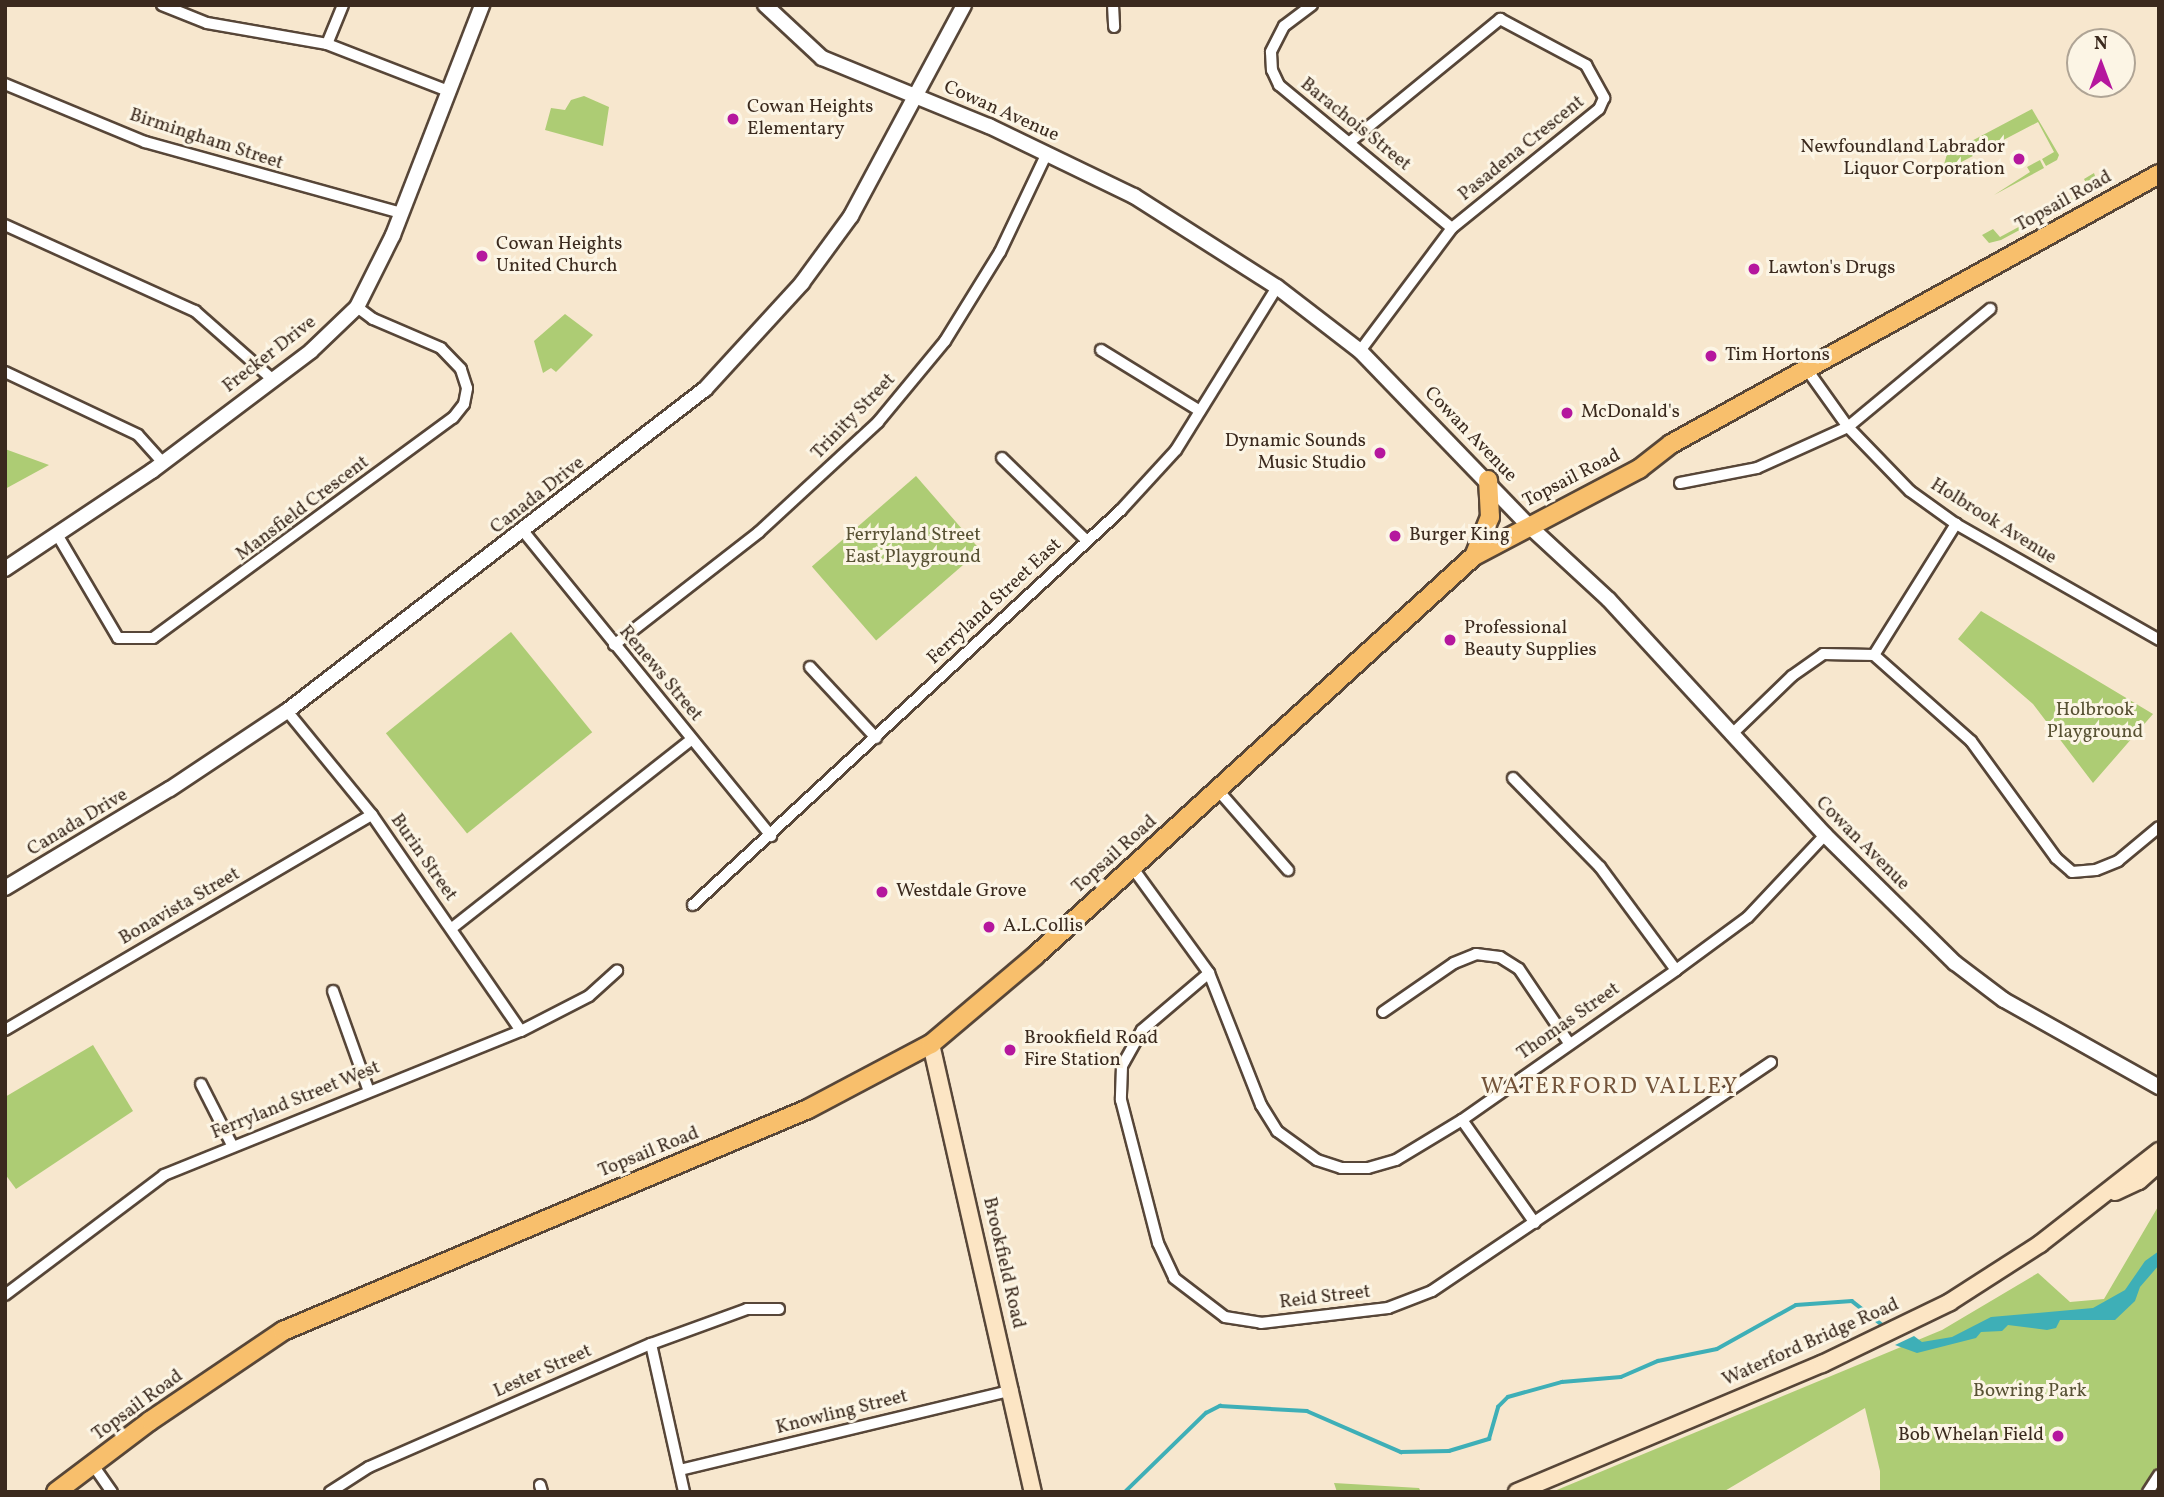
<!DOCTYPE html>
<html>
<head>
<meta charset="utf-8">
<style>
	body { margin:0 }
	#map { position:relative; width:2164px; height:1497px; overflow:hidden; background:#f7e7ce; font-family:Vollkorn,serif }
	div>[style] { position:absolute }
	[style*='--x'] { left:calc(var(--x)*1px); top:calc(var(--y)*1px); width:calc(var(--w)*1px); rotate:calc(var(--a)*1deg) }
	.green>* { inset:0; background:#adcc74; transform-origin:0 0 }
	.water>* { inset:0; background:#3eafb7 }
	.stream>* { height:3.5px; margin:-1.75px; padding:0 1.75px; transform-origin:1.75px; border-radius:1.75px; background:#3eafb7 }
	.roads { filter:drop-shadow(2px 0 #574638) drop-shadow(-2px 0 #574638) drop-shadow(0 2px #574638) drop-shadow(0 -2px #574638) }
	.minor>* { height:10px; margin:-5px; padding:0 5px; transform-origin:5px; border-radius:5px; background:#fff }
	.tertiary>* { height:14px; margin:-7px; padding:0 7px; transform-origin:7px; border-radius:7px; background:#fff }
	.secondary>* { height:16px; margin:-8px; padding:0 8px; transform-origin:8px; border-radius:8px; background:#fce5c4 }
	.primary>* { height:18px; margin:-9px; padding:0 9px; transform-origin:9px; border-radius:9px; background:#f8bf6c }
	.dots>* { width:19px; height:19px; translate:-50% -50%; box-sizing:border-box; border:4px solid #fcf5e5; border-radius:50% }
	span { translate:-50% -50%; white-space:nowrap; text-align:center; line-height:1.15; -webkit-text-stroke:6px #fcf5e5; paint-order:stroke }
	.poi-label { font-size:19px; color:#3b2a1e }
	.left { translate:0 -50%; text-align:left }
	.right { translate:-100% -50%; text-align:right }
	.street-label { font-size:19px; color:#3b2a1e }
	.park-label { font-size:19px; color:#585234 }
	.quarter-label { font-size:23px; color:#735339; letter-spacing:2px }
	.frame { position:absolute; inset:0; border:7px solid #3b2a1e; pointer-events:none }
	.north { position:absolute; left:2066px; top:28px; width:70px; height:70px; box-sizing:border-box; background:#fcf5e5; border:2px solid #afa495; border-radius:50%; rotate:0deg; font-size:19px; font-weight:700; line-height:28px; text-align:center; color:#3b2a1e }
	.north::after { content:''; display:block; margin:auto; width:24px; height:32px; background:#b5179e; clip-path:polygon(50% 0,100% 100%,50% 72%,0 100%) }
</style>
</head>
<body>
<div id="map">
	<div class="green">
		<div style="clip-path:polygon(584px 96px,609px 107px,603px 146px,545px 130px,551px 108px,565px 110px,571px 100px)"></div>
		<div style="clip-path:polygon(2032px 109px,2059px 155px,2057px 160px,2046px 166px,2042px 159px,2054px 152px,2038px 122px,1948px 169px,1943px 168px,1947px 154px)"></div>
		<div style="clip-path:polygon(2040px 160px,2044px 168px,1994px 195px,2030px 172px,2027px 167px)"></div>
		<div style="clip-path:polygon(2094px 173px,2097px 182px,2092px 191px,2001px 240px,1989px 243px,1982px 235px,1993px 229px,2000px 237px,2089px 189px,2084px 179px)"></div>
		<div style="clip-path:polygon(565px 314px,593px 335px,556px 372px,551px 368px,543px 373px,534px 341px)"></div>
		<div style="clip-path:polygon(5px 449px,49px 465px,5px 489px)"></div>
		<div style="left:916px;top:476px;width:98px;height:138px;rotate:49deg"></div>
		<div style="clip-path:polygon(1981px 611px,2153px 714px,2093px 783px,2033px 704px,1958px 639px)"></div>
		<div style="left:511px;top:632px;width:129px;height:161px;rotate:51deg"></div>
		<div style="clip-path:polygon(93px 1045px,133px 1111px,16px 1189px,5px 1174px,5px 1097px)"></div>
		<div style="clip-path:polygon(2159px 1205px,2159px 1492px,1880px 1492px,1880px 1471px,1865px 1408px,1723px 1492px,1552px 1492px,1942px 1330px,2038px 1273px,2070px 1302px,2104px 1299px)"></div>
		<div style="clip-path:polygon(1334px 1483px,1419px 1488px,1421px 1492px,1337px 1492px)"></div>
	</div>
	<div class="water">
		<div style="clip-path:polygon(2159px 1251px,2159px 1265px,2140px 1287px,2135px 1301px,2115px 1320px,2060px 1320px,2056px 1328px,2047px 1330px,2008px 1325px,2002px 1331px,1981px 1332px,1976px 1338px,1917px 1353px,1895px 1345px,1914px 1336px,1922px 1342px,1952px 1337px,1991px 1317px,2093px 1308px,2125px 1290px,2145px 1261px)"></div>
	</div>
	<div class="stream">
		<div style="--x:1125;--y:1492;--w:113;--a:-44.3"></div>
		<div style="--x:1206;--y:1413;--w:16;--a:-27"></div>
		<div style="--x:1220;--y:1406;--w:87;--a:3.3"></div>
		<div style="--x:1307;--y:1411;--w:103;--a:23.6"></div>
		<div style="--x:1401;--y:1452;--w:48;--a:-1.2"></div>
		<div style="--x:1449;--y:1451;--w:42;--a:-16.7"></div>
		<div style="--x:1489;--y:1439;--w:33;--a:-74"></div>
		<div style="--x:1498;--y:1407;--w:14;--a:-45"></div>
		<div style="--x:1508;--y:1397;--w:56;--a:-15.5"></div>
		<div style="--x:1562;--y:1382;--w:59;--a:-4.8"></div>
		<div style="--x:1621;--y:1377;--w:40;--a:-23.4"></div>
		<div style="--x:1658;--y:1361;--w:60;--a:-11.5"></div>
		<div style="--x:1717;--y:1349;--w:90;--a:-29.1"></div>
		<div style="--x:1796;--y:1305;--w:56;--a:-4.1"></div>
		<div style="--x:1852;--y:1301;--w:42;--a:38.2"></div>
	</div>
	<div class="roads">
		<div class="minor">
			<div style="--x:162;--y:5;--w:48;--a:21.8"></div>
			<div style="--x:207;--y:23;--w:122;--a:9.9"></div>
			<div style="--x:327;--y:44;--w:130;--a:21.2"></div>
			<div style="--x:1113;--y:5;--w:22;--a:87"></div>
			<div style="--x:1312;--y:5;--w:35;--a:143"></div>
			<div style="--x:1284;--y:26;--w:29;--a:117"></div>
			<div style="--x:1271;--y:52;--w:18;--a:87"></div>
			<div style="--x:1272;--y:70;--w:17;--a:65"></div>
			<div style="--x:1279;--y:85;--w:224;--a:39.6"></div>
			<div style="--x:327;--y:44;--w:42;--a:-67.7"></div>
			<div style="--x:5;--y:84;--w:152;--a:22.5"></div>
			<div style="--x:145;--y:142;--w:266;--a:15.5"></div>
			<div style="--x:1351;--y:141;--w:193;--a:-39.3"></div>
			<div style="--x:1500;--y:19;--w:98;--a:28.1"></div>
			<div style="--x:1586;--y:65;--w:38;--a:61"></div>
			<div style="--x:1604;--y:98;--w:12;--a:114"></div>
			<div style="--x:1599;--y:109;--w:189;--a:141"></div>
			<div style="--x:1452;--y:228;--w:154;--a:126.8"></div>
			<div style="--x:5;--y:225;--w:209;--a:24.4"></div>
			<div style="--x:195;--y:311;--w:103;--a:41.4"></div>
			<div style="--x:1101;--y:350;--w:116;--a:31.6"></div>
			<div style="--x:1808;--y:371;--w:69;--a:54.5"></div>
			<div style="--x:1848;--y:427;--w:89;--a:45.9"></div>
			<div style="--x:1910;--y:491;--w:57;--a:35.7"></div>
			<div style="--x:1956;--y:524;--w:234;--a:29.7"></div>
			<div style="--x:5;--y:372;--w:147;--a:25.3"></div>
			<div style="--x:138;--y:435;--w:38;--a:48"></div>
			<div style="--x:1002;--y:458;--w:117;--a:44.3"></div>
			<div style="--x:1680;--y:483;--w:78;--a:-11"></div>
			<div style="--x:1757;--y:468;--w:100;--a:-24.3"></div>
			<div style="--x:1848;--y:427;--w:185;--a:-39.7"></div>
			<div style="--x:524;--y:532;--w:392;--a:50.9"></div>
			<div style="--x:58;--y:536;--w:118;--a:59.5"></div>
			<div style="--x:118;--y:638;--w:35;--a:0"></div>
			<div style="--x:153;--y:638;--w:372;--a:-36.3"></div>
			<div style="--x:453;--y:418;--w:18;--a:-52"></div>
			<div style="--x:464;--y:404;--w:16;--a:-79"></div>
			<div style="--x:467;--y:388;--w:20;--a:-108"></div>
			<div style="--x:461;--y:369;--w:29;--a:-134"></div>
			<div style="--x:441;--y:348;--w:74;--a:-156.9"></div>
			<div style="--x:373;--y:319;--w:20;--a:-143"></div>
			<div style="--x:614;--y:645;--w:184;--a:-37.9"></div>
			<div style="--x:759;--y:532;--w:162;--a:-42.7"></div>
			<div style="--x:878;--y:422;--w:105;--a:-50.4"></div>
			<div style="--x:945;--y:341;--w:105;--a:-58.3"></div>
			<div style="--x:1000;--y:252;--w:110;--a:-64.6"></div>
			<div style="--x:1874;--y:655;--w:155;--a:-58"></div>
			<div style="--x:810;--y:667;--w:97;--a:47.1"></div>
			<div style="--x:287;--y:711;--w:134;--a:50.7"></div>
			<div style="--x:372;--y:815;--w:262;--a:55.4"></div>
			<div style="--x:1731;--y:735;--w:85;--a:-44"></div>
			<div style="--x:1792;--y:676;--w:38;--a:-35"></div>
			<div style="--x:1823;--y:654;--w:51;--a:1.1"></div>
			<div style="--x:1874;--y:655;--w:130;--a:41.6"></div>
			<div style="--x:1971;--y:741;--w:145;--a:54"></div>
			<div style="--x:2056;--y:858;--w:21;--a:41"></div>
			<div style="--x:2072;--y:872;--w:24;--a:-5"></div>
			<div style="--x:2096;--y:870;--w:24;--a:-22"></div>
			<div style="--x:2118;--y:861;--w:53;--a:-39.7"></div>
			<div style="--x:1513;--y:778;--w:124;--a:45.7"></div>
			<div style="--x:1600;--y:867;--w:128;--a:53.6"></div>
			<div style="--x:1217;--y:789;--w:108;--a:48.8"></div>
			<div style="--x:1132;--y:867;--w:131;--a:54"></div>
			<div style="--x:1209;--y:973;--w:142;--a:68.5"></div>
			<div style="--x:1261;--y:1105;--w:31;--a:58"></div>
			<div style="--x:1277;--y:1131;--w:49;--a:35.9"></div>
			<div style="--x:1317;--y:1160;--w:25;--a:18"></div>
			<div style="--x:1341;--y:1168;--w:27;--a:0"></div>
			<div style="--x:1368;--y:1168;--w:29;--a:-16"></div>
			<div style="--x:1396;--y:1160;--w:77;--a:-31.2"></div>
			<div style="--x:1462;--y:1120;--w:261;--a:-35"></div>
			<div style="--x:1676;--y:970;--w:89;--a:-36.4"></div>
			<div style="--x:1748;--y:917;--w:112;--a:-46.8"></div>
			<div style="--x:693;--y:905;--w:582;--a:-42.7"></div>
			<div style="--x:1121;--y:510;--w:81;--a:-47.5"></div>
			<div style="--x:1176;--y:450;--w:192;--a:-58.2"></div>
			<div style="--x:452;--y:928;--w:305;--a:-38.2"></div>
			<div style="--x:1209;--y:973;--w:88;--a:139.6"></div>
			<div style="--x:1142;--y:1030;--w:41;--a:119.1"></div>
			<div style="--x:1122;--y:1066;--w:34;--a:92"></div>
			<div style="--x:1121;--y:1100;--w:148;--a:75.5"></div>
			<div style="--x:1158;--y:1243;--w:38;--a:65"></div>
			<div style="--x:1174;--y:1278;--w:64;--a:37.4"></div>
			<div style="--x:1225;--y:1317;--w:36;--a:9"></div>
			<div style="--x:1261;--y:1323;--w:128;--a:-6.7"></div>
			<div style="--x:1388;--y:1308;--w:47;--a:-21.1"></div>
			<div style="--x:1432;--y:1291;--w:409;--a:-34"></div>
			<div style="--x:333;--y:991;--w:104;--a:70.3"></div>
			<div style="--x:1383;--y:1012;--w:86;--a:-34.6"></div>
			<div style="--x:1454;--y:963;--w:24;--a:-22"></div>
			<div style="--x:1476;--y:954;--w:24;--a:7"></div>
			<div style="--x:1500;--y:957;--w:22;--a:32"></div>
			<div style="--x:1519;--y:969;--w:89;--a:56"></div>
			<div style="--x:5;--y:1030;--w:425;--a:-30.4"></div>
			<div style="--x:201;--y:1084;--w:68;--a:63.1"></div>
			<div style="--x:1462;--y:1120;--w:126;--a:54.7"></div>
			<div style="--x:5;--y:1295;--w:199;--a:-37"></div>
			<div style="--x:164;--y:1175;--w:385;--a:-22"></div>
			<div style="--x:521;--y:1031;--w:76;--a:-27.2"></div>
			<div style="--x:589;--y:996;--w:38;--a:-42"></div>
			<div style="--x:651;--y:1344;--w:152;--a:77.4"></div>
			<div style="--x:93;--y:1465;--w:33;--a:55"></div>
			<div style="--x:680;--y:1470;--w:342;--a:-13.5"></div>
			<div style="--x:540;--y:1485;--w:7;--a:74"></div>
			<div style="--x:330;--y:1492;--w:46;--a:-32.7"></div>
			<div style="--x:369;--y:1467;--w:308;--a:-23.6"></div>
			<div style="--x:651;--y:1344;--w:102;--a:-20"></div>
			<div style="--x:747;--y:1309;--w:32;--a:0"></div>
			<div style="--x:2148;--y:1492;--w:20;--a:-57"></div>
		</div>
		<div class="tertiary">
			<div style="--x:765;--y:5;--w:78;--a:42.9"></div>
			<div style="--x:822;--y:58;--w:180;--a:22.2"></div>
			<div style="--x:989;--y:126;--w:161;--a:25.8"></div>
			<div style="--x:1134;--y:196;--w:169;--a:32.5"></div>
			<div style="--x:1277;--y:287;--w:105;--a:37.6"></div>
			<div style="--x:1360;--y:351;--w:242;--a:46"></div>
			<div style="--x:1528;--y:525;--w:110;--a:42.8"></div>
			<div style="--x:1609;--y:600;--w:319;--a:47.4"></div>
			<div style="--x:1825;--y:835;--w:182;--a:44.6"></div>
			<div style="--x:1955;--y:963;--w:61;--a:37.1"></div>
			<div style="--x:2004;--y:1000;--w:178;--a:29.3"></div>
			<div style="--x:5;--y:569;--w:177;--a:-33.7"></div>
			<div style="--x:152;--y:471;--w:199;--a:-37"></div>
			<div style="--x:311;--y:351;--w:64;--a:-43.7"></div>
			<div style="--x:357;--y:307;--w:80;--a:-63.4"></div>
			<div style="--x:393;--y:235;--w:247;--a:-68.8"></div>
			<div style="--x:5;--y:888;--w:192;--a:-31"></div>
			<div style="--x:170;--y:789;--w:141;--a:-33.7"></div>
			<div style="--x:287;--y:711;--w:528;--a:-37.61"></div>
			<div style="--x:705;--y:389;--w:144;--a:-47.5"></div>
			<div style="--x:802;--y:283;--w:83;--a:-53.8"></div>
			<div style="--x:851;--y:216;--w:239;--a:-61.8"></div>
		</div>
		<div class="secondary">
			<div style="--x:931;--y:1044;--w:459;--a:77.2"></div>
			<div style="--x:2115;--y:1192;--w:26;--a:-25"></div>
			<div style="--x:2139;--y:1181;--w:27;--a:-42"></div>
			<div style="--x:1517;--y:1492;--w:331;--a:-22.8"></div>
			<div style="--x:1822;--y:1364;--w:142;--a:-25.8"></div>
			<div style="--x:1950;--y:1302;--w:107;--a:-32.8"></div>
			<div style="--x:2040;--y:1244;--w:151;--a:-38"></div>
		</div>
		<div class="primary">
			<div style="--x:1475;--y:554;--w:40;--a:-68"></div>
			<div style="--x:1490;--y:517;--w:37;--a:-93"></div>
			<div style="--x:56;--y:1492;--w:118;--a:-37.1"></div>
			<div style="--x:150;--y:1421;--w:161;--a:-34.1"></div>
			<div style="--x:283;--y:1331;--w:570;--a:-22.92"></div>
			<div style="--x:808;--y:1109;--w:139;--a:-27.9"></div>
			<div style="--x:931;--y:1044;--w:136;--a:-40.2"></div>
			<div style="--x:1035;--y:956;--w:594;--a:-42.34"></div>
			<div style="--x:1474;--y:556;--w:187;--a:-27.8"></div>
			<div style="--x:1639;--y:469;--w:41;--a:-38"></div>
			<div style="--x:1671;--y:444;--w:558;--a:-28.95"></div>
		</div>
	</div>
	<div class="dots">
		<div style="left:733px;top:119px;background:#b5179e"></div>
		<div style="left:2019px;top:159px;background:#b5179e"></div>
		<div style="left:482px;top:256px;background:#b5179e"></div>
		<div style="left:1754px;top:269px;background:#b5179e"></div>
		<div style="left:1711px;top:356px;background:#b5179e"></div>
		<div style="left:1567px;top:413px;background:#b5179e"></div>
		<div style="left:1380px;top:453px;background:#b5179e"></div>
		<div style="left:1395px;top:536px;background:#b5179e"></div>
		<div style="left:1450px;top:640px;background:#b5179e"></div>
		<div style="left:882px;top:892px;background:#b5179e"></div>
		<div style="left:989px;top:927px;background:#b5179e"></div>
		<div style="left:1010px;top:1050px;background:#b5179e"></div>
		<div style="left:2058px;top:1436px;background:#b5179e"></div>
	</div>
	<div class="poi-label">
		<span class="left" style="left:747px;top:119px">Cowan Heights<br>Elementary</span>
		<span class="right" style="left:2005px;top:159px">Newfoundland Labrador<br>Liquor Corporation</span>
		<span class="left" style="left:496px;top:256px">Cowan Heights<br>United Church</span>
		<span class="left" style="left:1768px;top:269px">Lawton's Drugs</span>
		<span class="left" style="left:1725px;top:356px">Tim Hortons</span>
		<span class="left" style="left:1581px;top:413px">McDonald's</span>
		<span class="right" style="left:1366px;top:453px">Dynamic Sounds<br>Music Studio</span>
		<span class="left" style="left:1409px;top:536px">Burger King</span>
		<span class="left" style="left:1464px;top:640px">Professional<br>Beauty Supplies</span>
		<span class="left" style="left:896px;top:892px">Westdale Grove</span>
		<span class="left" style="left:1003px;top:927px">A.L.Collis</span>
		<span class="left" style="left:1024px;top:1050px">Brookfield Road<br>Fire Station</span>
		<span class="right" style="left:2044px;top:1436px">Bob Whelan Field</span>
	</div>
	<div class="street-label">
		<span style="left:1001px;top:112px;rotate:24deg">Cowan Avenue</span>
		<span style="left:1355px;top:125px;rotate:39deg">Barachois Street</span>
		<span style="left:206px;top:140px;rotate:18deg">Birmingham Street</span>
		<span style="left:1522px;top:149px;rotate:-39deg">Pasadena Crescent</span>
		<span style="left:2064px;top:202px;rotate:-29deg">Topsail Road</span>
		<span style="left:270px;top:355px;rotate:-38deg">Frecker Drive</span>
		<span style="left:854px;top:417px;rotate:-46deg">Trinity Street</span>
		<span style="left:1470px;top:435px;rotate:46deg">Cowan Avenue</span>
		<span style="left:1572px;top:479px;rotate:-27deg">Topsail Road</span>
		<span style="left:538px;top:496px;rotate:-38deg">Canada Drive</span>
		<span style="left:303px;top:509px;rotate:-37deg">Mansfield Crescent</span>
		<span style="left:1993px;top:522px;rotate:32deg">Holbrook Avenue</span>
		<span style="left:995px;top:602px;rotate:-43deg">Ferryland Street East</span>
		<span style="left:660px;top:674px;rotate:50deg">Renews Street</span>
		<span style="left:78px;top:823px;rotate:-31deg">Canada Drive</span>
		<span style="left:1862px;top:844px;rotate:45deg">Cowan Avenue</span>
		<span style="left:1115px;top:855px;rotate:-42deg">Topsail Road</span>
		<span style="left:423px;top:858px;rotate:55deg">Burin Street</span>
		<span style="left:180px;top:907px;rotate:-30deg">Bonavista Street</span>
		<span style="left:1569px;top:1022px;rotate:-35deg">Thomas Street</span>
		<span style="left:296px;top:1101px;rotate:-22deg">Ferryland Street West</span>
		<span style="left:649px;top:1153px;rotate:-22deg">Topsail Road</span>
		<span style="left:1003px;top:1263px;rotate:77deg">Brookfield Road</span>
		<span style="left:1325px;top:1298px;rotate:-7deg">Reid Street</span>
		<span style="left:1811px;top:1343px;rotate:-24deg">Waterford Bridge Road</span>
		<span style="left:543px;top:1372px;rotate:-24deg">Lester Street</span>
		<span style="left:138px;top:1406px;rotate:-36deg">Topsail Road</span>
		<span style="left:842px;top:1413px;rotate:-14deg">Knowling Street</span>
	</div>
	<div class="park-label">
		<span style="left:913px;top:547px">Ferryland Street<br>East Playground</span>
		<span style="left:2095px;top:722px">Holbrook<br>Playground</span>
		<span style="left:2030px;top:1392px">Bowring Park</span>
	</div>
	<div class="quarter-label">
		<span style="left:1610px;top:1087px">WATERFORD VALLEY</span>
	</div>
	<div class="frame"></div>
	<div class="north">N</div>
</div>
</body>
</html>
